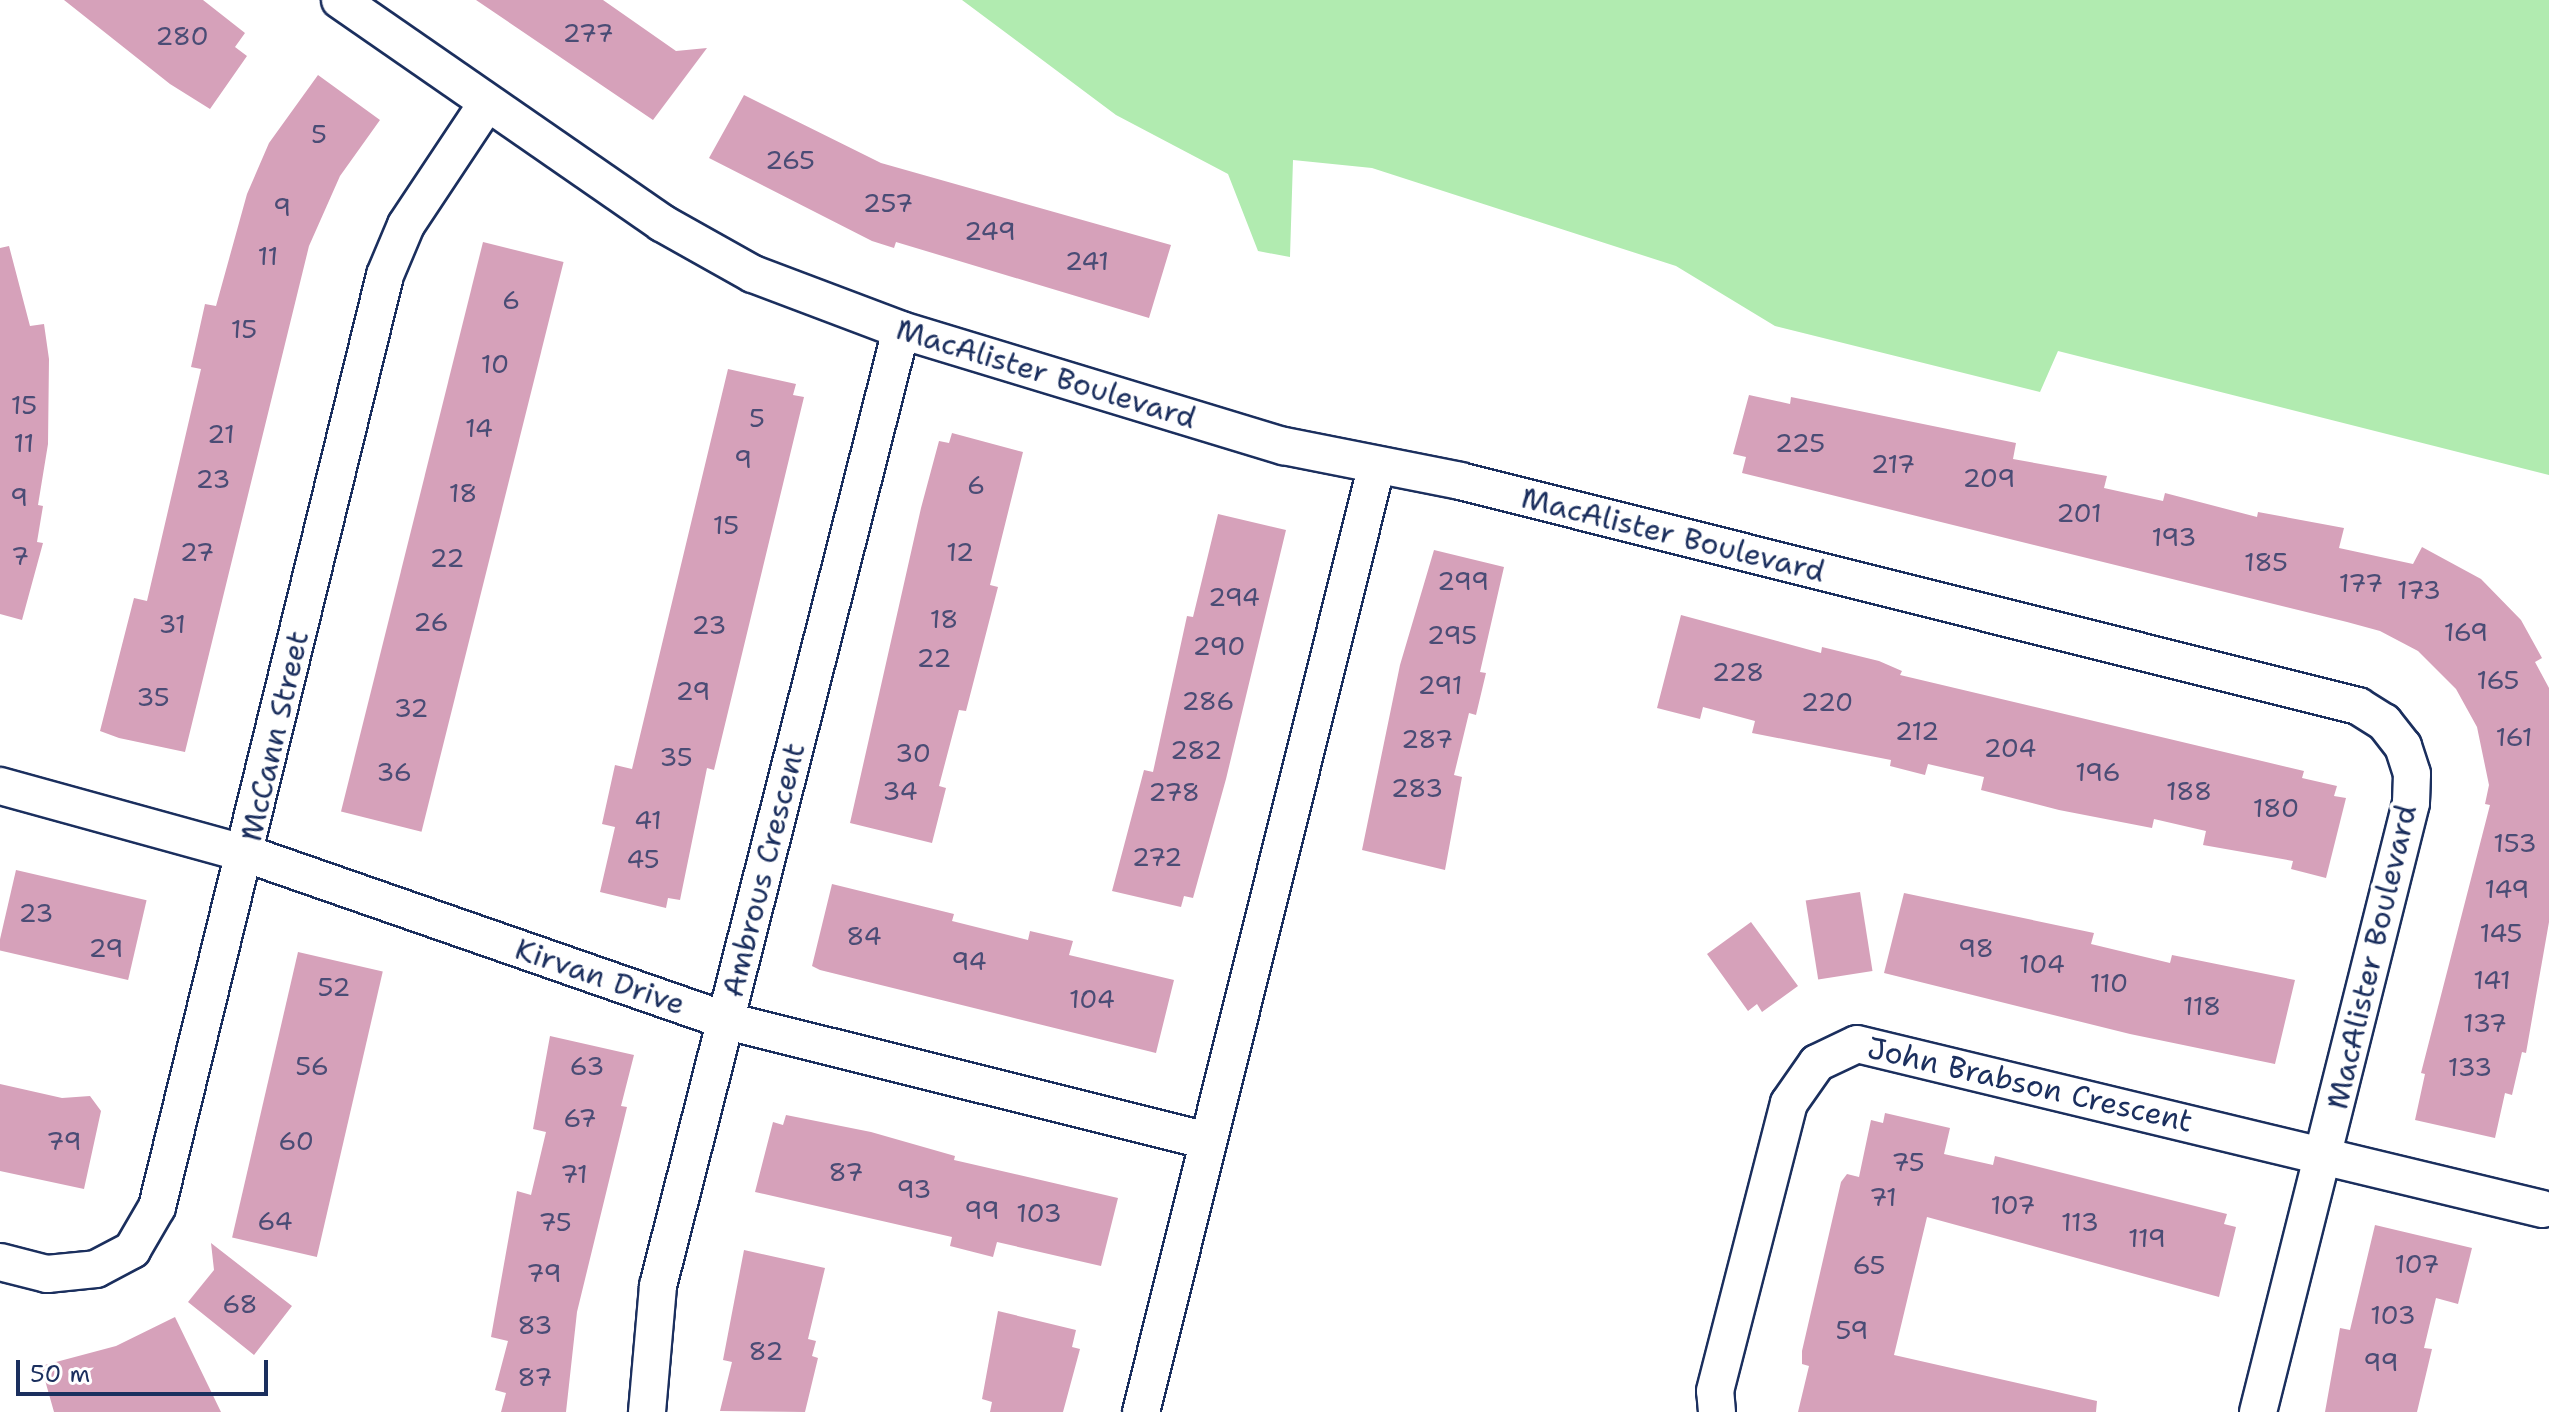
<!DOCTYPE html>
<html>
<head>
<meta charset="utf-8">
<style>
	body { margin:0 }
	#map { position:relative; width:2549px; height:1412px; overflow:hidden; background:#fff; font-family:"Shantell Sans",sans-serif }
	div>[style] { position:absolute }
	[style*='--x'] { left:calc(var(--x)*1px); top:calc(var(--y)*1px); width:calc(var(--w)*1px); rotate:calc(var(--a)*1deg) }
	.green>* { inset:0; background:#b1ebb0 }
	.building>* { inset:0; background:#d6a1ba; transform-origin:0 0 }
	.roads { filter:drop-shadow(2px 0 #1b2f5e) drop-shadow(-2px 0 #1b2f5e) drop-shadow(0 2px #1b2f5e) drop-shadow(0 -2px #1b2f5e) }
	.street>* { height:36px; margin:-18px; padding:0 18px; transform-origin:18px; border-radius:18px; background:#fff }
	span { translate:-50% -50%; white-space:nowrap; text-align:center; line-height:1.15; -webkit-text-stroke:8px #fff; paint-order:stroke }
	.number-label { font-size:26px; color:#4a4c75 }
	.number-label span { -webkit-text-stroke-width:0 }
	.street-label { font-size:30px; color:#1b2f5e }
	.scale { position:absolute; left:16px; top:1360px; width:252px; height:36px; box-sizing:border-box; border:4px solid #1b2f5e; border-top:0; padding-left:10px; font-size:24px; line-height:28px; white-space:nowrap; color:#1b2f5e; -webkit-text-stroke:6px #fff; paint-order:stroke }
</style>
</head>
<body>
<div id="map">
	<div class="green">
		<div style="clip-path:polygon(962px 0,2549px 0,2549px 475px,2058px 351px,2040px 392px,1775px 326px,1676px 266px,1372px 168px,1293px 160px,1290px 257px,1258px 251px,1228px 174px,1116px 115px)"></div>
	</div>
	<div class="building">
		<div style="clip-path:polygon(64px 0,203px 0,245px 33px,235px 47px,247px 56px,210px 109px,170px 84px)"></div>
		<div style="clip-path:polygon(476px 0,603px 0,676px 51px,707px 48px,653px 120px)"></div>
		<div style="clip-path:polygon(318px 75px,380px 120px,340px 176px,309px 246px,185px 752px,119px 738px,100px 731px,134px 598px,147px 601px,201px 369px,191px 367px,205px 304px,216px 306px,247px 194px,269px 143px)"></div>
		<div style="clip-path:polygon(744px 95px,881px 163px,1171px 245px,1149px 318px,896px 242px,894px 248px,872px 241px,709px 158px)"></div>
		<div style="left:483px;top:242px;width:83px;height:587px;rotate:14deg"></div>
		<div style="clip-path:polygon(9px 246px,30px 326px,44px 324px,49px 359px,48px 444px,38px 505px,43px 506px,37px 542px,43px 543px,22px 620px,0 614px,0 248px)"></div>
		<div style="clip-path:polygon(728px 369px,796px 384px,793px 395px,804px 397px,714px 770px,707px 768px,680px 900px,668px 898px,666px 908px,600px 892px,615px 827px,602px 824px,615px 765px,632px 769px)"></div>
		<div style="clip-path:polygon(1749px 395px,1790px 404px,1791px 397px,2016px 443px,2013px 459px,2107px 476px,2104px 488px,2163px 501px,2165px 493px,2257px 517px,2258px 512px,2344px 528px,2339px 548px,2413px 564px,2422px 547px,2481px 579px,2521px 620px,2542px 658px,2535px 662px,2549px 688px,2549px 922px,2526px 1053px,2522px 1052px,2512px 1095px,2505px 1093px,2495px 1138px,2415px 1120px,2425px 1074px,2421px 1073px,2490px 805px,2485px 804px,2489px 785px,2477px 727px,2456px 689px,2418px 651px,2380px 631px,2347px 622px,1742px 473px,1746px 457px,1733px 454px)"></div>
		<div style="clip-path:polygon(952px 433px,1023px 452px,990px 585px,998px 587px,966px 711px,959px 710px,939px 786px,946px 788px,932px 843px,850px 823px,921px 508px,939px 441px,949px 443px)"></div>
		<div style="clip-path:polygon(1218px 514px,1286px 530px,1226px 779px,1193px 898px,1184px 896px,1181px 907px,1112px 891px,1144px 770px,1153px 772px,1187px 616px,1193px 617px)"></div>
		<div style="clip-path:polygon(1434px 550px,1504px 567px,1480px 672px,1486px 673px,1476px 715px,1469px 713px,1454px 775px,1462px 777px,1445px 870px,1362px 850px,1400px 665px)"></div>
		<div style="clip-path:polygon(1681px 615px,1821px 653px,1822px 647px,1879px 661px,1902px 671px,1900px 675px,2304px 771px,2302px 778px,2337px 786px,2334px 796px,2346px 798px,2326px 878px,2291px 869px,2293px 861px,2203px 845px,2206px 831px,2154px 819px,2152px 828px,2059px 810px,1981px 790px,1984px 777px,1928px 764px,1925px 775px,1890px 766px,1891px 760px,1752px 733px,1755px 721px,1703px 707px,1700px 719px,1657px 708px)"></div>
		<div style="left:16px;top:870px;width:134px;height:82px;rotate:13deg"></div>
		<div style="clip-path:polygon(832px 884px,954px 914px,952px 921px,1028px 940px,1030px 931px,1073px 941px,1069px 955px,1174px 980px,1156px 1053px,820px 970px,812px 966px)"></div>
		<div style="left:1860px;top:892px;width:80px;height:55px;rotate:81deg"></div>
		<div style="clip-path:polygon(1904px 893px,2094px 933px,2091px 944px,2170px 963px,2172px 955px,2295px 980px,2275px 1064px,2130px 1034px,1884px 973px)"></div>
		<div style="clip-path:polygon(1751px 922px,1798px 986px,1762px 1012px,1757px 1004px,1748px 1011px,1707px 954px)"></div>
		<div style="left:298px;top:952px;width:87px;height:293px;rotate:13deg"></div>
		<div style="clip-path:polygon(550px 1036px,634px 1055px,621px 1106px,627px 1107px,577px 1312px,566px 1412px,501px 1412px,506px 1393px,495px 1390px,508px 1341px,491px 1337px,517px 1191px,531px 1195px,546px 1132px,533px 1129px)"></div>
		<div style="clip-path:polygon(0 1084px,62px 1098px,90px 1096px,101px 1111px,84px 1189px,0 1171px)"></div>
		<div style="clip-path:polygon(1885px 1113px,1950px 1128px,1944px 1154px,1993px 1165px,1995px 1156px,2227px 1214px,2224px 1224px,2236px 1227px,2219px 1297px,1927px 1217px,1894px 1355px,2097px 1401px,2096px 1412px,1798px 1412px,1809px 1366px,1802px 1364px,1802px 1351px,1841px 1182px,1847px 1174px,1859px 1177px,1871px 1120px,1883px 1123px)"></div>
		<div style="clip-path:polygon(786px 1115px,871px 1132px,955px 1156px,954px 1160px,1118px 1198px,1101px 1266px,997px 1242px,993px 1257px,950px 1246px,952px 1237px,755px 1192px,773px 1122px,783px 1125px)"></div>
		<div style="clip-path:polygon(2375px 1225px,2472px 1248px,2458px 1304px,2436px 1298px,2424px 1348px,2432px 1349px,2417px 1412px,2325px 1412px,2340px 1328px,2350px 1330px)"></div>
		<div style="clip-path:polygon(211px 1243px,292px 1306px,254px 1355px,188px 1302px,214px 1270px)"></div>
		<div style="clip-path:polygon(744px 1250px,825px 1268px,808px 1339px,816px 1341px,812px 1356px,818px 1358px,805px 1412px,720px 1411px,732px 1362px,723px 1360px)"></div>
		<div style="clip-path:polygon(998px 1311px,1076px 1330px,1072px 1347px,1080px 1349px,1063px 1412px,990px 1412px,992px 1402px,982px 1399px)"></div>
		<div style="clip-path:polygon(175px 1317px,221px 1412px,54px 1412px,41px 1366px,116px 1346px)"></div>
	</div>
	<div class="roads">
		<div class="street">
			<div style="--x:340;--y:0;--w:392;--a:34.7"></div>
			<div style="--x:662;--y:223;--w:104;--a:29.3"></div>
			<div style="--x:753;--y:274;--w:158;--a:20.7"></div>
			<div style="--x:901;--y:330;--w:400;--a:16.9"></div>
			<div style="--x:1284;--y:446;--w:179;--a:11.2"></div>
			<div style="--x:1460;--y:481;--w:926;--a:14.07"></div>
			<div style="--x:2358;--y:706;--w:31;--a:32"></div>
			<div style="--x:2384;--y:722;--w:31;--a:52"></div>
			<div style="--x:2403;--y:746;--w:29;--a:72"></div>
			<div style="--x:2412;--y:774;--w:29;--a:92"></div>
			<div style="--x:2411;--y:803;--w:628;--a:104.1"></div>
			<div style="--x:0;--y:786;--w:256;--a:15.4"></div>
			<div style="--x:247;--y:854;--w:508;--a:19.18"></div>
			<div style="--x:727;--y:1021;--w:496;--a:14"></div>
			<div style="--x:0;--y:1262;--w:49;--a:14.3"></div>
			<div style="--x:47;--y:1274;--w:49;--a:-5.8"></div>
			<div style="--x:96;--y:1269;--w:41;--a:-27.8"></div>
			<div style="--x:132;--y:1250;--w:50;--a:-59.8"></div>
			<div style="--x:157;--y:1207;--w:959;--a:-76.25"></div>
			<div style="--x:385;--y:275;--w:54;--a:-67.2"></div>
			<div style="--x:406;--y:225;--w:146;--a:-56.4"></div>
			<div style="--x:647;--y:1412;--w:126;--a:-85"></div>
			<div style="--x:658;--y:1286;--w:986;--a:-75.74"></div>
			<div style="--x:1141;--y:1412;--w:973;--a:-76.02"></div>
			<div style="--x:1717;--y:1412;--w:21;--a:-95"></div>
			<div style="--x:1715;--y:1391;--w:297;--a:-75.6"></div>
			<div style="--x:1789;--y:1103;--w:49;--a:-55"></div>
			<div style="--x:1817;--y:1063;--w:44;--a:-25.4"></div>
			<div style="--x:1857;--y:1044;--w:705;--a:13.54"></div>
		</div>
	</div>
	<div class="number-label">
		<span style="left:588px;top:33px">277</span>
		<span style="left:182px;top:36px">280</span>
		<span style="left:319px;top:134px">5</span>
		<span style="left:790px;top:160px">265</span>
		<span style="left:888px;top:203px">257</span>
		<span style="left:282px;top:207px">9</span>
		<span style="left:990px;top:231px">249</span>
		<span style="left:268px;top:256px">11</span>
		<span style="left:1087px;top:261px">241</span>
		<span style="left:511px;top:300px">6</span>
		<span style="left:244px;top:329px">15</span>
		<span style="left:495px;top:364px">10</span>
		<span style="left:24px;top:405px">15</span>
		<span style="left:757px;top:418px">5</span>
		<span style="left:479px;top:428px">14</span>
		<span style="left:221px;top:434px">21</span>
		<span style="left:24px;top:443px">11</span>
		<span style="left:1800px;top:443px">225</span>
		<span style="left:743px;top:459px">9</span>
		<span style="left:1893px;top:464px">217</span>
		<span style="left:1989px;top:478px">209</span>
		<span style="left:213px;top:479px">23</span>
		<span style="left:976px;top:485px">6</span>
		<span style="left:463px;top:493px">18</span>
		<span style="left:19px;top:497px">9</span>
		<span style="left:2079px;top:513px">201</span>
		<span style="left:726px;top:525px">15</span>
		<span style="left:2174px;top:537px">193</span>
		<span style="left:197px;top:552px">27</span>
		<span style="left:960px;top:552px">12</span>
		<span style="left:20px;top:556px">7</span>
		<span style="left:447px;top:558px">22</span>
		<span style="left:2266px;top:562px">185</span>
		<span style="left:1463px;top:581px">299</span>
		<span style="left:2361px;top:583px">177</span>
		<span style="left:2419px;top:590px">173</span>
		<span style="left:1234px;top:597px">294</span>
		<span style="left:944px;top:619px">18</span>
		<span style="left:431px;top:622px">26</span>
		<span style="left:172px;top:624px">31</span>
		<span style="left:709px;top:625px">23</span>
		<span style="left:2466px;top:632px">169</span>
		<span style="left:1452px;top:635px">295</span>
		<span style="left:1219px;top:646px">290</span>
		<span style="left:934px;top:658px">22</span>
		<span style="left:1738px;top:672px">228</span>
		<span style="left:2498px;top:680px">165</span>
		<span style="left:1440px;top:685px">291</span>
		<span style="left:693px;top:691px">29</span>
		<span style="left:153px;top:697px">35</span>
		<span style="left:1208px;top:701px">286</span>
		<span style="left:1827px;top:702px">220</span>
		<span style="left:411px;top:708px">32</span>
		<span style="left:1917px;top:731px">212</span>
		<span style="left:2514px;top:737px">161</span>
		<span style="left:1427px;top:739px">287</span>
		<span style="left:2010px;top:748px">204</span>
		<span style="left:1196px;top:750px">282</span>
		<span style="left:913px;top:753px">30</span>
		<span style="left:676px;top:757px">35</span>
		<span style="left:394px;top:772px">36</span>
		<span style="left:2098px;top:772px">196</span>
		<span style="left:1417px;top:788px">283</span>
		<span style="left:900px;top:791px">34</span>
		<span style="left:2189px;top:791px">188</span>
		<span style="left:1174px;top:792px">278</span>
		<span style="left:2276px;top:808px">180</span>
		<span style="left:648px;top:820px">41</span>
		<span style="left:2515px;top:843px">153</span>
		<span style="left:1157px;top:857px">272</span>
		<span style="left:643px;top:859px">45</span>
		<span style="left:2507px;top:889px">149</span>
		<span style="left:36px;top:913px">23</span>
		<span style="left:2501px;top:933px">145</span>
		<span style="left:864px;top:936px">84</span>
		<span style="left:106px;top:948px">29</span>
		<span style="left:1976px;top:948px">98</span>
		<span style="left:969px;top:961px">94</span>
		<span style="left:2042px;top:964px">104</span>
		<span style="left:2492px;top:980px">141</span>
		<span style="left:2109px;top:983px">110</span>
		<span style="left:334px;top:987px">52</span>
		<span style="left:1092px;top:999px">104</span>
		<span style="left:2202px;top:1006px">118</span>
		<span style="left:2485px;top:1023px">137</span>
		<span style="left:312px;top:1066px">56</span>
		<span style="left:587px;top:1066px">63</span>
		<span style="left:2470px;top:1067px">133</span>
		<span style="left:580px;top:1118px">67</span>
		<span style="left:64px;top:1141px">79</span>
		<span style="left:296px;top:1141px">60</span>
		<span style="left:1908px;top:1162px">75</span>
		<span style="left:846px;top:1172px">87</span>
		<span style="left:574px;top:1174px">71</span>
		<span style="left:914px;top:1189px">93</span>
		<span style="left:1883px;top:1197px">71</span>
		<span style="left:2013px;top:1205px">107</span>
		<span style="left:982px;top:1210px">99</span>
		<span style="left:1039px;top:1213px">103</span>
		<span style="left:275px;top:1221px">64</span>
		<span style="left:555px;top:1222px">75</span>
		<span style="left:2080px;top:1222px">113</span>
		<span style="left:2147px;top:1238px">119</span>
		<span style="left:2417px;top:1264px">107</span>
		<span style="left:1869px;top:1265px">65</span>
		<span style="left:544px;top:1273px">79</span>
		<span style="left:240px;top:1304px">68</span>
		<span style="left:2393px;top:1315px">103</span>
		<span style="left:535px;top:1325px">83</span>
		<span style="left:1852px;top:1330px">59</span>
		<span style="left:766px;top:1351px">82</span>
		<span style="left:2381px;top:1362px">99</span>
		<span style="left:535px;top:1377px">87</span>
	</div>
	<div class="street-label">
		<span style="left:1046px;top:374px;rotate:17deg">MacAlister Boulevard</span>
		<span style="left:1673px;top:535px;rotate:14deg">MacAlister Boulevard</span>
		<span style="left:275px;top:736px;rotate:-77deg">McCann Street</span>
		<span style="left:764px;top:870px;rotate:-76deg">Ambrous Crescent</span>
		<span style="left:2372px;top:957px;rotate:-77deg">MacAlister Boulevard</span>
		<span style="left:600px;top:977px;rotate:19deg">Kirvan Drive</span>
		<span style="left:2030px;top:1085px;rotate:13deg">John Brabson Crescent</span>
	</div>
	<div class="scale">50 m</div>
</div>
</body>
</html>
